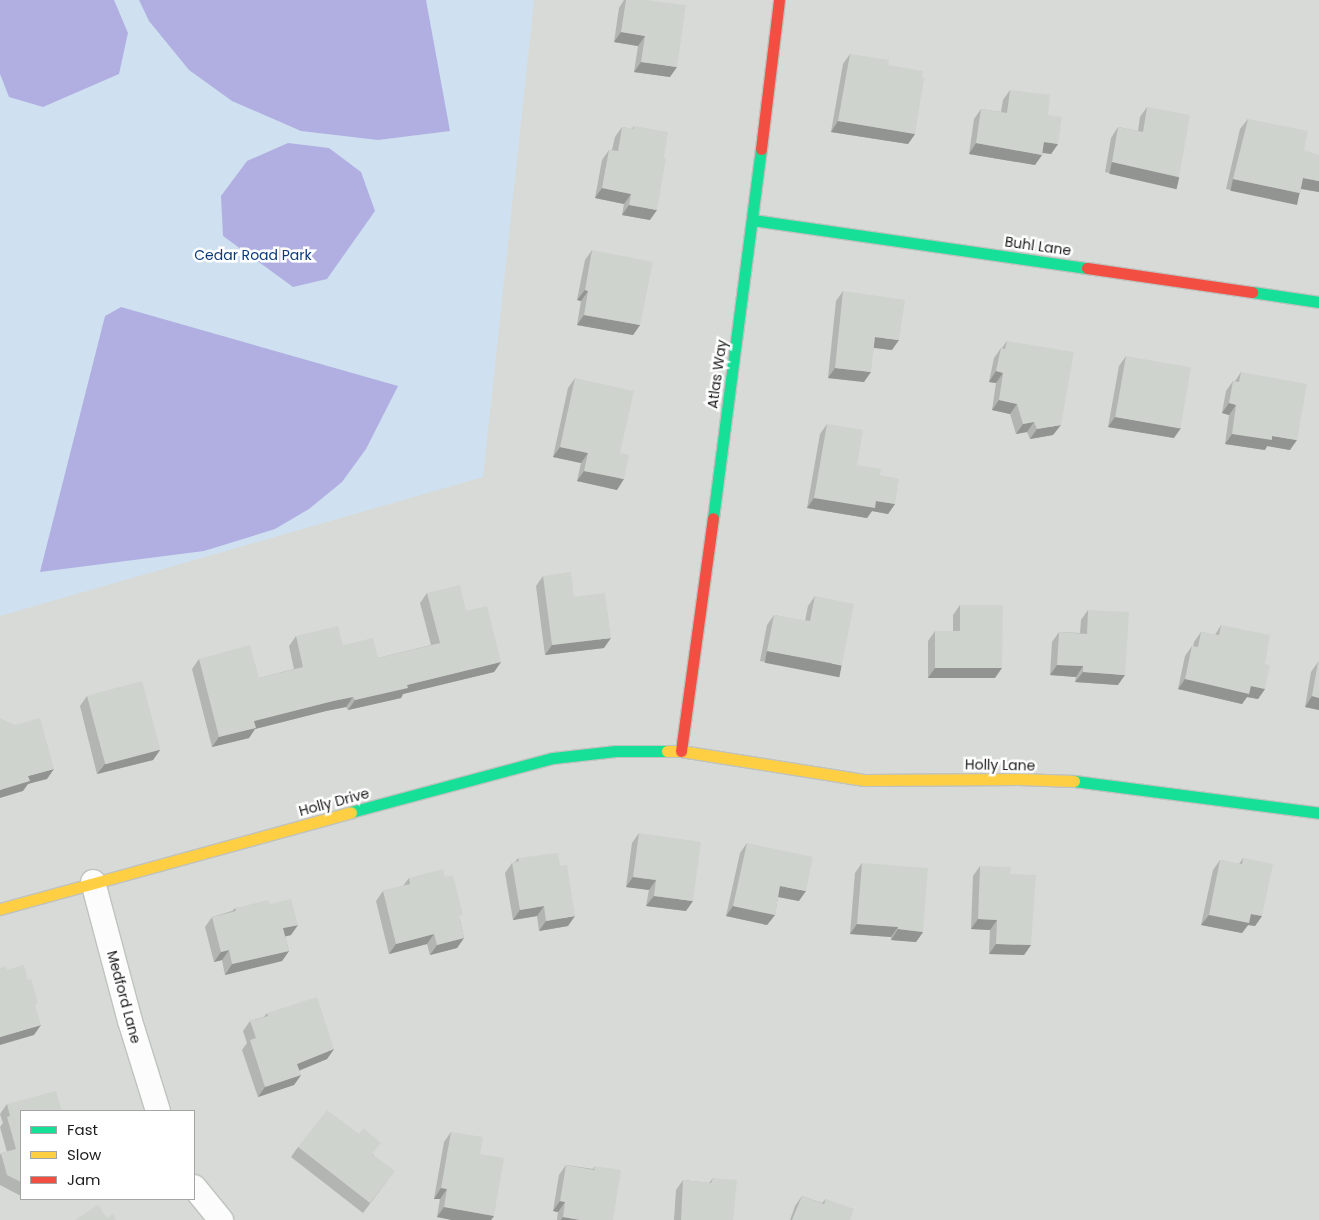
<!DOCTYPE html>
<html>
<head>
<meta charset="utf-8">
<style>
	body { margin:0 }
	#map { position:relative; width:1319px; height:1220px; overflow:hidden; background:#e5ebe5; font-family:Poppins,sans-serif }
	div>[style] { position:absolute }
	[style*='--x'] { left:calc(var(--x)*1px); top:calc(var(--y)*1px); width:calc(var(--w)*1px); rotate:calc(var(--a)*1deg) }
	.residential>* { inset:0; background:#d7dad6 }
	.park>* { inset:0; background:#cfe1f0 }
	.pitch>* { inset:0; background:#b1afe1 }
	.roads { filter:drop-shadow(1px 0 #bfc2bf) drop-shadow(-1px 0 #bfc2bf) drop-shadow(0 1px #bfc2bf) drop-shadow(0 -1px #bfc2bf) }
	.street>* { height:24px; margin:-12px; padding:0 12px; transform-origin:12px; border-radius:12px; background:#fbfcfb }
	.fast>* { height:11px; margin:-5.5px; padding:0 5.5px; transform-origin:5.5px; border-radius:5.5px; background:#16e098 }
	.slow>* { height:11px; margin:-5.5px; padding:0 5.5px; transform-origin:5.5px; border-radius:5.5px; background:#ffcf43 }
	.jam>* { height:11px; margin:-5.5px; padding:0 5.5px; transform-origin:5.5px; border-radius:5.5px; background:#f24e42 }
	.wall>* { inset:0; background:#b2b5b1 }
	.shaded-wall>* { inset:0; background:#919490; transform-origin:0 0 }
	.building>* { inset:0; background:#cfd3ce; transform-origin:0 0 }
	span { translate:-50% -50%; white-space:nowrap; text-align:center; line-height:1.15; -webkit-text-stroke:5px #fff; paint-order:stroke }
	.street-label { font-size:14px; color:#1c1c1c }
	.park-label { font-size:14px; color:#0a3b7a }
	.legend { position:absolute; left:20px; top:1110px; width:175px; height:90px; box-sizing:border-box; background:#fff; border:1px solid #a4a4a4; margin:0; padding:6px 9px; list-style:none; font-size:15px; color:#1c1c1c }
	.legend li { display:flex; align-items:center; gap:10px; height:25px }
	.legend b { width:25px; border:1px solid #a4a4a4 }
</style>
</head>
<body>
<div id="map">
	<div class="residential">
		<div style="clip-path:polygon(evenodd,0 0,1319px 0,1319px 1220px,0 1220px,0 0,21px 1111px,194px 1111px,194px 1199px,21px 1199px,21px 1111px)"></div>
	</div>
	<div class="park">
		<div style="clip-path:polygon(0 0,534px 0,483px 477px,0 616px)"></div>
	</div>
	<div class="pitch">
		<div style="clip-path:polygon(0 0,114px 0,128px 33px,119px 74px,43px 107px,9px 97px,0 74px)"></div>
		<div style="clip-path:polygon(139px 0,426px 0,450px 131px,378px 140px,301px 131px,232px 101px,189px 70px,149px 21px)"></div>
		<div style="clip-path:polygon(288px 143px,329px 148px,361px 172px,375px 211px,327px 279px,293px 287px,223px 236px,221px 196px,247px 161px)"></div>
		<div style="clip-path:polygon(121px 307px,398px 386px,366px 449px,342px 482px,309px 509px,275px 529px,204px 551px,40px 572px,105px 316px)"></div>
	</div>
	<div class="roads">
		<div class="street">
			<div style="--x:93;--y:882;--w:144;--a:75.1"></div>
			<div style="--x:130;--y:1021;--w:94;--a:72.7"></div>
			<div style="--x:194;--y:1187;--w:43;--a:50.7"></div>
		</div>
		<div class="fast">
			<div style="--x:753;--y:220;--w:337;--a:8.2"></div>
			<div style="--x:1252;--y:292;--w:68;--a:8.5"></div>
			<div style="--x:713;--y:518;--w:372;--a:-82.6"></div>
			<div style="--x:1074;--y:781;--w:247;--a:7.4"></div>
			<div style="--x:351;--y:812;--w:209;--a:-15"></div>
			<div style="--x:553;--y:758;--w:63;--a:-6.3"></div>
			<div style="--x:616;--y:751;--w:51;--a:0"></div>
		</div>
		<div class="slow">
			<div style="--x:667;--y:751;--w:14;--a:0"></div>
			<div style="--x:681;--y:751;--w:186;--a:9"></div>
			<div style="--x:865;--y:780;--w:154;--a:-0.4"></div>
			<div style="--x:1019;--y:779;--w:55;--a:2.1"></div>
			<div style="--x:0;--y:909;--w:364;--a:-15.4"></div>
		</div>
		<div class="jam">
			<div style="--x:761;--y:149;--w:150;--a:-83.1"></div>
			<div style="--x:1087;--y:268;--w:167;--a:8.3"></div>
			<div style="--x:681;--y:751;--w:235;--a:-82.2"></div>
		</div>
	</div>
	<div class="wall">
		<div style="clip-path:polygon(624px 0,645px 0,670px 77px,634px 72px,638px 46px,614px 42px,619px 8px)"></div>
		<div style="clip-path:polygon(850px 54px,888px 65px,915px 134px,908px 144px,831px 132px,843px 64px)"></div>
		<div style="clip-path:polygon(1010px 90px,1048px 115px,1058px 144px,1051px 154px,1043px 153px,1035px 165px,969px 154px,974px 119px,981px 109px,1001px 112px,1003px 100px)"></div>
		<div style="clip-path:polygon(1147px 107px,1179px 177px,1172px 187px,1105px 172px,1111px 138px,1118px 127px,1138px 131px,1140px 117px)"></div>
		<div style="clip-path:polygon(1248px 119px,1304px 150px,1319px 192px,1301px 189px,1300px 193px,1293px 203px,1226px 189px,1240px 129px)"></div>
		<div style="clip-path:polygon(634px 126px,650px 220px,622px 215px,624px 204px,595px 198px,602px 160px,609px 150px,612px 150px,615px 137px,622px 127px,632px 129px)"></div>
		<div style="clip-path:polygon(592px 250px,640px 325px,633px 335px,577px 325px,581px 301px,577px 300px,585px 260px)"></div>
		<div style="clip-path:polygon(843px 291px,892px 350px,874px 348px,864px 382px,828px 378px,836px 301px)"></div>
		<div style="clip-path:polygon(1007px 341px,1053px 435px,1030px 439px,1027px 432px,1016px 434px,1010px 414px,992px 410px,996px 383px,989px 382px,994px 358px,1001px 348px,1002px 348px)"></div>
		<div style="clip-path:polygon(1126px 356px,1174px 438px,1108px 427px,1119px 366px)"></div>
		<div style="clip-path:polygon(1241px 372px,1290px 450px,1267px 446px,1265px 450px,1225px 444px,1229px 415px,1222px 413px,1226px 391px,1233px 381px,1235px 381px)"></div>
		<div style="clip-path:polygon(575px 378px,620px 453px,617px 490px,577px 481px,581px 463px,553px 457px,568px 388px)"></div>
		<div style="clip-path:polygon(827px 424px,857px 465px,895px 504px,888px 514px,872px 511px,867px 518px,807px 508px,820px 434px)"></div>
		<div style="clip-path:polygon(543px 576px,574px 597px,604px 648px,545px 655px,536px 586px)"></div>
		<div style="clip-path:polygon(427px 593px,466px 611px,501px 662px,494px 672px,403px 694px,401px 698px,348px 710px,346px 707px,326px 711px,255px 729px,249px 738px,212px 747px,192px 669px,199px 659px,259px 678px,294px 669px,289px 646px,296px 636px,343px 645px,378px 658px,431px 645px,420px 603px)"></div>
		<div style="clip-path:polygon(815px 596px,835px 675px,760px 661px,767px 625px,774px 615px,805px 621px,808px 606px)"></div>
		<div style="clip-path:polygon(960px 605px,995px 678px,928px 678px,928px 641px,935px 631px,953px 631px,953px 615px)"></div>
		<div style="clip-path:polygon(1088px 610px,1118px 685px,1075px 682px,1076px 677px,1050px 675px,1052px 642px,1059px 632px,1080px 633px,1081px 620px)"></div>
		<div style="clip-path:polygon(1221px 625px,1265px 664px,1265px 689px,1258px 699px,1247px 697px,1242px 704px,1178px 689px,1185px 656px,1192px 646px,1193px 647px,1194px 642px,1201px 632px,1215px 635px)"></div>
		<div style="clip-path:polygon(1318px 662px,1319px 663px,1319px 710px,1305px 707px,1311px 672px)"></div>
		<div style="clip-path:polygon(87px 696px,160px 750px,153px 760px,97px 774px,80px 706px)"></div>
		<div style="clip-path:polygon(639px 833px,686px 911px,646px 906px,649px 890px,626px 887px,632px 843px)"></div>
		<div style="clip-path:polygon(747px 843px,799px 901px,778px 897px,775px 915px,767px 925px,726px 916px,740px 853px)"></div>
		<div style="clip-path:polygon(518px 858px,568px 926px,539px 931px,537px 916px,513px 920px,505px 873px,512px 863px,515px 862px)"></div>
		<div style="clip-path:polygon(1243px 858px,1262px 916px,1255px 926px,1248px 925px,1242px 933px,1201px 925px,1213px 870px,1220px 860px,1239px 864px)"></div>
		<div style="clip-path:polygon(862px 863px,923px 932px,916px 942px,891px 940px,891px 937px,850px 934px,855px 873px)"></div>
		<div style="clip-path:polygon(980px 866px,1010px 874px,1031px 945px,1024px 955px,989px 954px,990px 930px,971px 929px,973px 876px)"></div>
		<div style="clip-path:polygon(445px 877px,460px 920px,464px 938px,457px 948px,430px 955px,427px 944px,389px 954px,376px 901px,383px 891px,403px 886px,409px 878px)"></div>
		<div style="clip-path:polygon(269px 904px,291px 935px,285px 936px,289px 951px,282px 961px,225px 975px,222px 960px,214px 962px,205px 927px,212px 917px,232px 911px,235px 908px)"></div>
		<div style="clip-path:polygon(267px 1013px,334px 1049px,327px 1059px,299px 1071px,301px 1075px,294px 1085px,258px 1097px,242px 1050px,247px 1043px,243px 1031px,250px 1021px,264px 1017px)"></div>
		<div style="clip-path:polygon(7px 1104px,21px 1111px,21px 1196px,0 1185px,0 1155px,1px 1153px,7px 1152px,0 1127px,3px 1123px,0 1114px)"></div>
		<div style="clip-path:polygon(451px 1132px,480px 1154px,494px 1216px,491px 1220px,452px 1220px,437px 1217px,440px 1199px,434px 1199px,444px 1142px)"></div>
		<div style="clip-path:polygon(298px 1147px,373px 1154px,387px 1181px,363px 1213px,291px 1157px)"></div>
		<div style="clip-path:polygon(566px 1165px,593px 1169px,595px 1166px,613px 1220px,557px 1220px,558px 1212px,553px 1211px,559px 1175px)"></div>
		<div style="clip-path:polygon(713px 1178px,733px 1220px,674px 1220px,676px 1190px,683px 1180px,709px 1183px)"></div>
		<div style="clip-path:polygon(802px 1196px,822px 1203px,826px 1199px,850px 1220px,790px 1220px,795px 1206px)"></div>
	</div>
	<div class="shaded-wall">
		<div style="clip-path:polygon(621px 32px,645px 36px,638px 46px,614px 42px)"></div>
		<div style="clip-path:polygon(641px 62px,677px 67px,670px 77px,634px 72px)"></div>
		<div style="clip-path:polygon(838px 121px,915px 134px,908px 144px,831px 132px)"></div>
		<div style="clip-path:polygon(1044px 142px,1058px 144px,1051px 154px,1037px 152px)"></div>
		<div style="clip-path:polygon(976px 143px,1042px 155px,1035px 165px,969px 154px)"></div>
		<div style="left:1112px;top:162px;width:69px;height:12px;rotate:13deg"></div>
		<div style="clip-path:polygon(1303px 178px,1319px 181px,1319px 192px,1296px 188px)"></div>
		<div style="left:1233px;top:179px;width:68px;height:12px;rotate:12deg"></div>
		<div style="clip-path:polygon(602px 188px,631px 194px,624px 204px,595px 198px)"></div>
		<div style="clip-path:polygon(629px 205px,657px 210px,650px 220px,622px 215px)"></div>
		<div style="clip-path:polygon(585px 290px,588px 291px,581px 301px,577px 300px)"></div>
		<div style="clip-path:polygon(584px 315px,640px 325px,633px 335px,577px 325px)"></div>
		<div style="clip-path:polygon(875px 337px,899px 340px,892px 350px,868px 347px)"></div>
		<div style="clip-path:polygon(835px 368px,871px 372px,864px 382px,828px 378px)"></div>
		<div style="clip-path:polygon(996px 371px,1003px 373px,996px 383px,989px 382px)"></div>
		<div style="clip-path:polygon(999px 400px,1017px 404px,1010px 414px,992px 410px)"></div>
		<div style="clip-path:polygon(1229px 403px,1236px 405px,1229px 415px,1222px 413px)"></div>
		<div style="clip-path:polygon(1115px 417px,1181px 428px,1174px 438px,1108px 427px)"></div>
		<div style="clip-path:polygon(1034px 422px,1027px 432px,1016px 434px,1023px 424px)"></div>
		<div style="clip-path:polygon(1061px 425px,1053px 435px,1030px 439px,1037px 429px)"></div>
		<div style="clip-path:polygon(1232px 434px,1272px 436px,1297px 440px,1290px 450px,1267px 446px,1265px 450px,1225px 444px)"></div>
		<div style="clip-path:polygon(560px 447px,588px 453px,581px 463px,553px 457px)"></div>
		<div style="clip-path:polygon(584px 471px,624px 479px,617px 490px,577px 481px)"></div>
		<div style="clip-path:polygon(814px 498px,876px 501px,895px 504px,888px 514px,872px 511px,867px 518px,807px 508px)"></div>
		<div style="clip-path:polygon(611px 638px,604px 648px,545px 655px,552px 645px)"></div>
		<div style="left:767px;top:651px;width:76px;height:12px;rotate:11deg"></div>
		<div style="clip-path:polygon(501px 662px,494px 672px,403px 694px,401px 698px,348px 710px,355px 700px,407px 685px)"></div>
		<div style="clip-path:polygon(1057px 665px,1083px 666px,1076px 677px,1050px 675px)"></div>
		<div style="clip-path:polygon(935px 668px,1002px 668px,995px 678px,928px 678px)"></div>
		<div style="clip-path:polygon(1083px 672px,1125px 675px,1118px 685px,1075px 682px)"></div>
		<div style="clip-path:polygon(1185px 679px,1251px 686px,1265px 689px,1258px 699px,1247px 697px,1242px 704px,1178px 689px)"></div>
		<div style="clip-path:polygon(1312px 696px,1319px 698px,1319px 710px,1305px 707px)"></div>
		<div style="clip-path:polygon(353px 697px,346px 707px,326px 711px,255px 729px,249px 738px,212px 747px,219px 737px,254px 721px,333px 701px)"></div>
		<div style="clip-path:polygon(160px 750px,153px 760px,97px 774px,105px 764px)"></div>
		<div style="clip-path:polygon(54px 769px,47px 779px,28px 784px,23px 791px,0 798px,0 790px,28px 776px)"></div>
		<div style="clip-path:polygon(633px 877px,656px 880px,649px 890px,626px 887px)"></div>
		<div style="clip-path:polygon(780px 886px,806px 891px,799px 901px,773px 896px)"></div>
		<div style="clip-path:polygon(654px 896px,693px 901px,686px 911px,646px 906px)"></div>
		<div style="clip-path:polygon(544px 906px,537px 916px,513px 920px,520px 910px)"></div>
		<div style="clip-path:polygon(733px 906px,775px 915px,767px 925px,726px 916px)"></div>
		<div style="clip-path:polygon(1251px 914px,1262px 916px,1255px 926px,1248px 925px,1242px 933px,1201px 925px,1209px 915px)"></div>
		<div style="clip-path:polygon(575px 916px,568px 926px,539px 931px,546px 921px)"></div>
		<div style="clip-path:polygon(978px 919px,997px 920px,990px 930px,971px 929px)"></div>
		<div style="clip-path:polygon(857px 924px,898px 927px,891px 937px,850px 934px)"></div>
		<div style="clip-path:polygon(298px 925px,291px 935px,276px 939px,283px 928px)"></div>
		<div style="clip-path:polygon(898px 929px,923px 932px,916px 942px,891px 940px)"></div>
		<div style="clip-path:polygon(434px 934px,427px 944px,389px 954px,396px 944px)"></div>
		<div style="clip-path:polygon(464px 938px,457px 948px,430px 955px,437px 945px)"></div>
		<div style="clip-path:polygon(996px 944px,1031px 945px,1024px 955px,989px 954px)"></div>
		<div style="clip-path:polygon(229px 950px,222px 960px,214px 962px,221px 952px)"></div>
		<div style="clip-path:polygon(289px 951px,282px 961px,225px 975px,232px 964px)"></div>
		<div style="clip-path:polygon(41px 1025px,34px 1035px,0 1045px,0 1037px)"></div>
		<div style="clip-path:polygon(334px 1049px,327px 1059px,290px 1074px,297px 1064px)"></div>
		<div style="clip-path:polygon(301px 1075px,294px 1085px,258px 1097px,265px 1087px)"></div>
		<div style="clip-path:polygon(441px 1188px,447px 1189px,440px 1199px,434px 1199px)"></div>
		<div style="clip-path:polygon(560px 1201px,565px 1202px,558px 1212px,553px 1211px)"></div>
		<div style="clip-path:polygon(444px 1207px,494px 1216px,491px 1220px,452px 1220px,437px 1217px)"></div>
		<div style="clip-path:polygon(563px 1217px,580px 1220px,561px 1220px)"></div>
	</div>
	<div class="building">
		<div style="clip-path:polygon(626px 0,645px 0,686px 5px,677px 67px,641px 62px,645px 36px,621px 32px)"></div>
		<div style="clip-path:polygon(850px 54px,889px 60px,888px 65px,923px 71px,922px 77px,924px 78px,915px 134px,838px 121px)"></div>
		<div style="clip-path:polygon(1010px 90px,1050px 95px,1048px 115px,1062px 117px,1058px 144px,1044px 142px,1042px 155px,976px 143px,981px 109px,1007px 113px)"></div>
		<div style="clip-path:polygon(1147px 107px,1190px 115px,1179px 177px,1112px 162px,1118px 127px,1143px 132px)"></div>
		<div style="clip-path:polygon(1248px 119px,1308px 131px,1304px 150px,1319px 155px,1319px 181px,1303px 178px,1300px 193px,1233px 179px)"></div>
		<div style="clip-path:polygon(634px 126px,668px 132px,664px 158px,666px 158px,657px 210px,629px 205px,631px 194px,602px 188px,609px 150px,618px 151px,622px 127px,633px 129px)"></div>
		<div style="clip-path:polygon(592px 250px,653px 262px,640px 325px,584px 315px,588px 291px,585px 290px)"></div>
		<div style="clip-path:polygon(843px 291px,905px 300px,899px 340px,875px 337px,871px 372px,835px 368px)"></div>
		<div style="clip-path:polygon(1007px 341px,1074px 352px,1061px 425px,1037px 429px,1034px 422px,1023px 424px,1017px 404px,999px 400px,1003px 373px,996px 371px,1001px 348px,1005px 349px)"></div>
		<div style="left:1126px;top:356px;width:66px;height:62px;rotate:10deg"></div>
		<div style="clip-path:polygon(1241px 372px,1307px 384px,1297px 440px,1272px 436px,1272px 440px,1232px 434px,1236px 405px,1229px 403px,1233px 381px,1239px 382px)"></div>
		<div style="clip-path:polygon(575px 378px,634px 391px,620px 453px,629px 455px,624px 479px,584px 471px,588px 453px,560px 447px)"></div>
		<div style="clip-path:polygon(827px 424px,863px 430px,857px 465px,881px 469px,880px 475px,899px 479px,895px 504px,876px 501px,875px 508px,814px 498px)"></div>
		<div style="clip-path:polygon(571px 572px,574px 597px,605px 593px,611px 638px,552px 645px,543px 576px)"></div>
		<div style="clip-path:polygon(460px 585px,466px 611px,487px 606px,501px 662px,407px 685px,408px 688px,355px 700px,353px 697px,333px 701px,254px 721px,256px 728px,219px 737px,199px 659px,250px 645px,259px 678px,303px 667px,296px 636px,338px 626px,343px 645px,373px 638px,378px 658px,440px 643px,427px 593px)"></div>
		<div style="clip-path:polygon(815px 596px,854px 604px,842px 665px,767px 651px,774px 615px,810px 621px)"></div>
		<div style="clip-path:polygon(960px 605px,1003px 605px,1002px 668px,935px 668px,935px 631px,960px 631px)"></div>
		<div style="clip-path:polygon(1088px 610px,1129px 612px,1125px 675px,1083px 672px,1083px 666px,1057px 665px,1059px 632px,1087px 634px)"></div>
		<div style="clip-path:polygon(1221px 625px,1270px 635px,1265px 664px,1270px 665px,1265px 689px,1251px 686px,1249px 694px,1185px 679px,1192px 646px,1198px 647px,1201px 632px,1219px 635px)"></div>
		<div style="clip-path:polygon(1318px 662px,1319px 663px,1319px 698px,1312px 696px)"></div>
		<div style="left:142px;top:681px;width:71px;height:57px;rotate:75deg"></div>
		<div style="clip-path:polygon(0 718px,15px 725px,40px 718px,54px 769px,28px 776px,30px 781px,0 790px)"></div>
		<div style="clip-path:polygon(639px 833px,701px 842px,693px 901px,654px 896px,656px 880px,633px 877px)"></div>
		<div style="clip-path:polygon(747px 843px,813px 857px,806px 891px,780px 886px,775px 915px,733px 906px)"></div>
		<div style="clip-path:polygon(558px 853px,560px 866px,567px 865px,575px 916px,546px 921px,544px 906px,520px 910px,512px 863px,519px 861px,518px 858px)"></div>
		<div style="clip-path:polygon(1243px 858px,1273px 864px,1262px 916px,1251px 914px,1249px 923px,1209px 915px,1220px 860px,1242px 864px)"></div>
		<div style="clip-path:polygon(862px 863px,928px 868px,923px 932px,898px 929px,898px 927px,857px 924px)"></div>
		<div style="clip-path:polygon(980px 866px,1011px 867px,1010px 874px,1036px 875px,1031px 945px,996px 944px,997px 920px,978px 919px)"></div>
		<div style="clip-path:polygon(443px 869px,445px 877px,453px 875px,463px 915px,459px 916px,464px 938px,437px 945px,434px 934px,396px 944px,383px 891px,410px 884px,409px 878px)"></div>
		<div style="clip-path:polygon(291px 899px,298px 925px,283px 928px,289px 951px,232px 964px,229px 950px,221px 952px,212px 917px,236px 911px,235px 908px,269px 900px,269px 904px)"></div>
		<div style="clip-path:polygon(24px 965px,28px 980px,31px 979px,38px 1002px,35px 1005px,41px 1025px,0 1037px,0 968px,6px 966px,7px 970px)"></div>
		<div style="clip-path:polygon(317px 997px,334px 1049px,297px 1064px,301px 1075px,265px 1087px,250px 1040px,256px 1038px,250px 1021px,268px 1016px,267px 1013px)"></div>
		<div style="clip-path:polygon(56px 1091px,62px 1111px,21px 1111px,21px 1182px,7px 1175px,1px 1153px,16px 1149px,7px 1117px,10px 1116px,7px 1104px)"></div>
		<div style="clip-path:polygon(327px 1110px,359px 1134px,363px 1128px,381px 1143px,372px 1154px,395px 1171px,370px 1203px,298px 1147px)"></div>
		<div style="clip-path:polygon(451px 1132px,483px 1137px,480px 1154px,504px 1158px,494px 1216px,444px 1207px,447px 1189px,441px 1188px)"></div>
		<div style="clip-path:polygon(566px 1165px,594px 1170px,595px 1166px,621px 1170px,613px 1220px,580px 1220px,563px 1217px,565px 1202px,560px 1201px)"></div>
		<div style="clip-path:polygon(713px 1178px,737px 1180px,733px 1220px,681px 1220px,683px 1180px,711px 1183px)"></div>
		<div style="clip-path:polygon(802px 1196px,824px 1204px,826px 1199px,854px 1209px,850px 1220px,792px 1220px)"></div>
		<div style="clip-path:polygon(98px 1205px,107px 1218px,113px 1214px,116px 1220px,75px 1220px)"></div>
	</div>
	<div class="street-label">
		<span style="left:1038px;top:246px;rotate:8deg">Buhl Lane</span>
		<span style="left:717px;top:374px;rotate:-82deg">Atlas Way</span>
		<span style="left:1000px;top:765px;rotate:1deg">Holly Lane</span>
		<span style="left:334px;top:802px;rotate:-15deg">Holly Drive</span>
		<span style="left:124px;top:997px;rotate:75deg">Medford Lane</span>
	</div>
	<div class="park-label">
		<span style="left:253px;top:255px">Cedar Road Park</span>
	</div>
	<ul class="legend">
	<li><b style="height:6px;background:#16e098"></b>Fast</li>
	<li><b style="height:6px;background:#ffcf43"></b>Slow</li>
	<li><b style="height:6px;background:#f24e42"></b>Jam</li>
	</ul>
</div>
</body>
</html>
